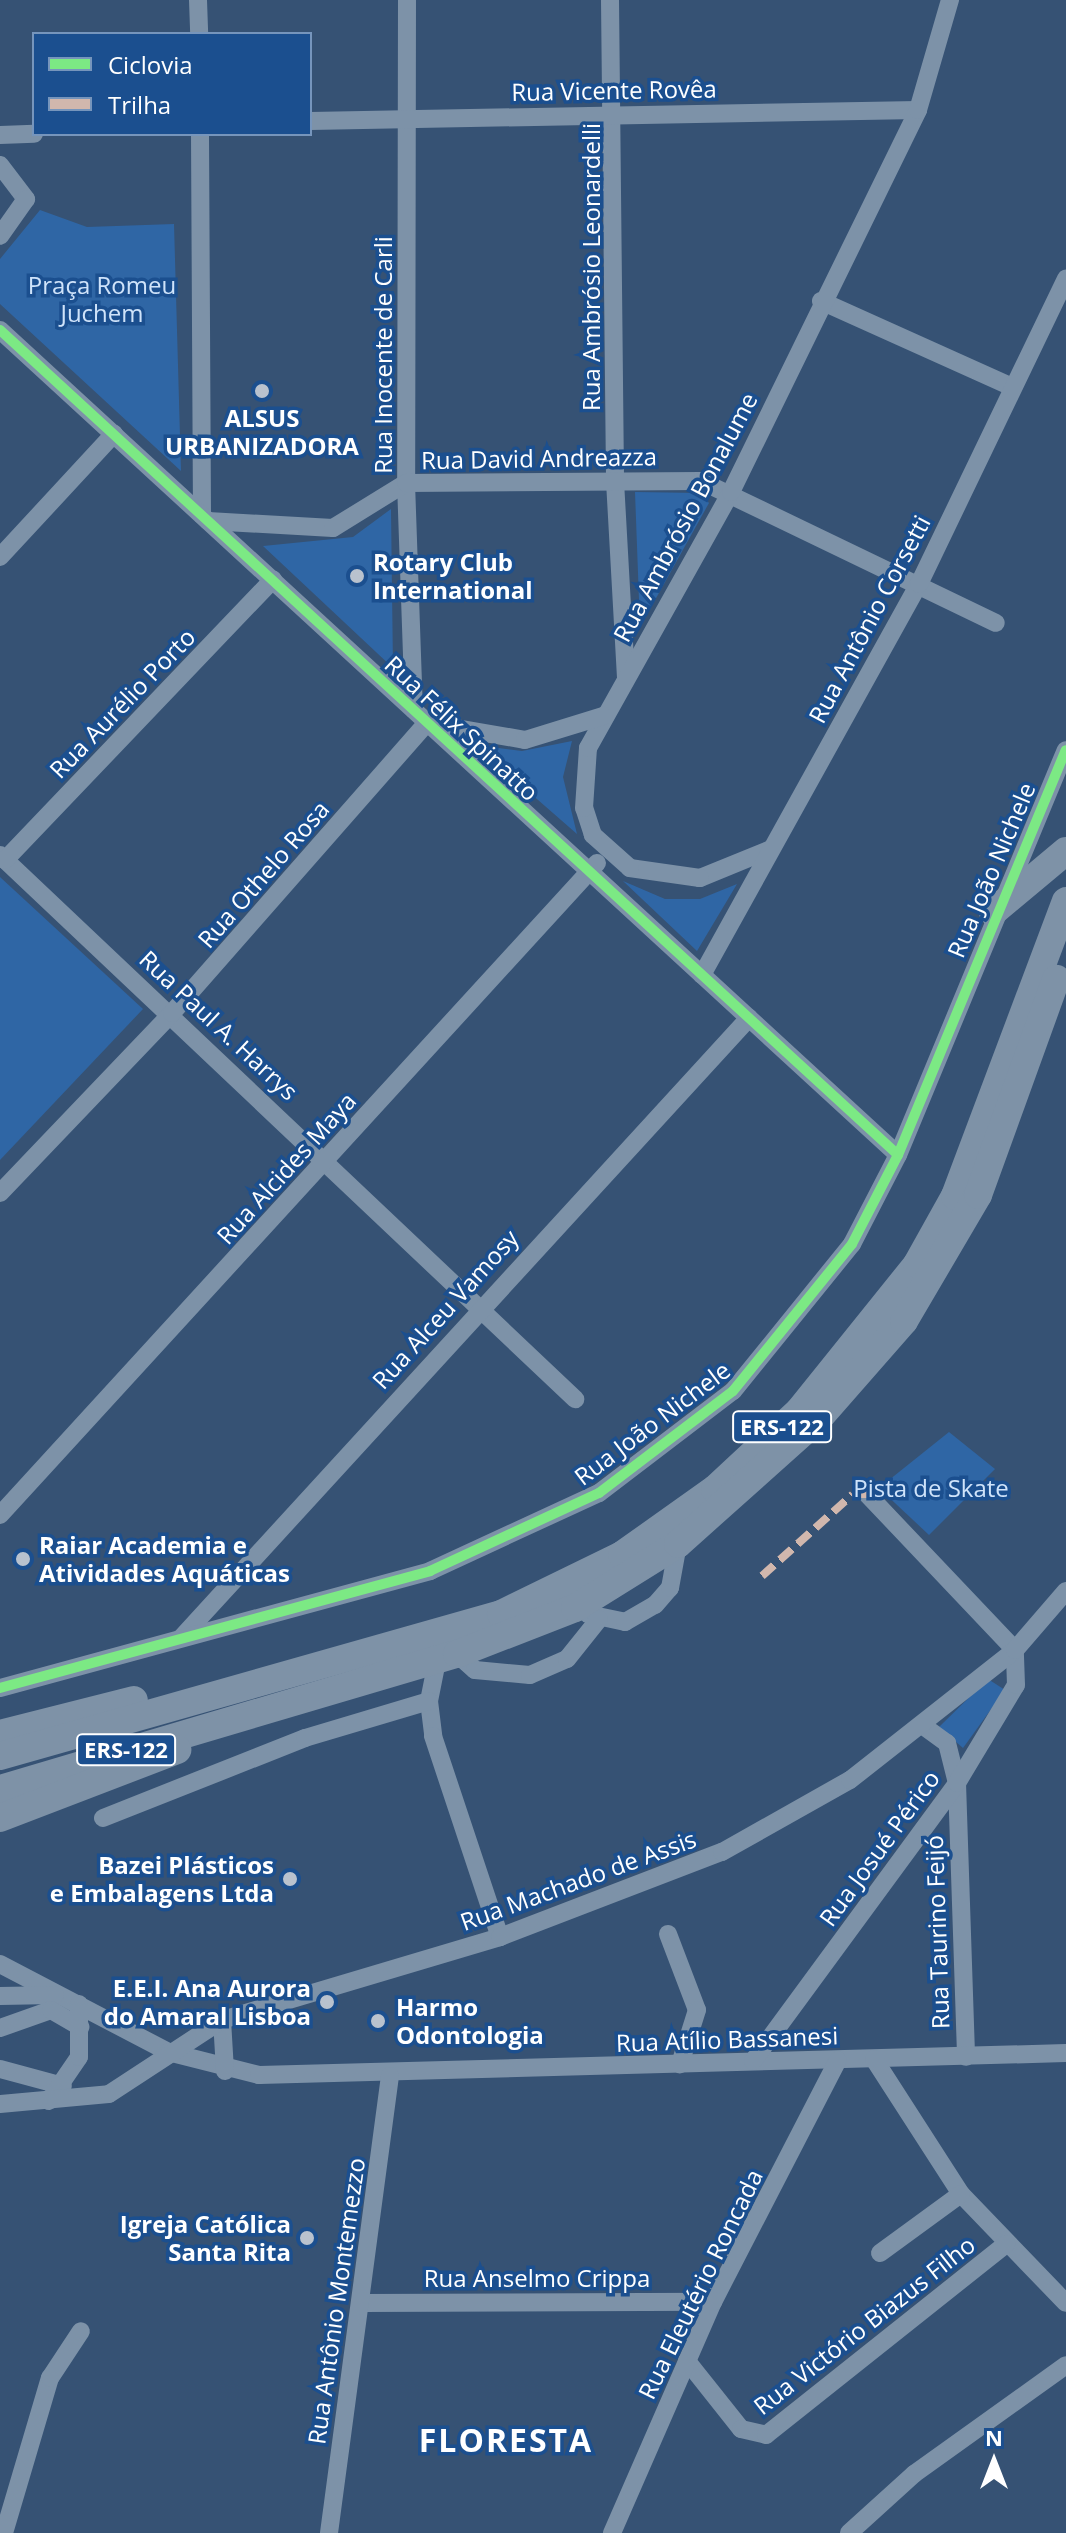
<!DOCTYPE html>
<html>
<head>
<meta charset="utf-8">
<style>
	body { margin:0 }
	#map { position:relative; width:1066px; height:2533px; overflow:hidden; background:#365274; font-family:"Open Sans",sans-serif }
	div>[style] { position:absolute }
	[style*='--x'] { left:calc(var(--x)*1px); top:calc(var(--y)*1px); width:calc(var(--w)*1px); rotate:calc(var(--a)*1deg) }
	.green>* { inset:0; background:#2f66a5 }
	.minor>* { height:18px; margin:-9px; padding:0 9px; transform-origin:9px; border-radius:9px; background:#7d92a8 }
	.highway>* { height:28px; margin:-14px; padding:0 14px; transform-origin:14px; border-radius:14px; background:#7e92a7 }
	.quiet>* { height:8px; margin-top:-4px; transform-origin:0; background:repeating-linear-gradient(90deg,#d1b7ad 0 16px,transparent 0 24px) }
	.cycleway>* { height:10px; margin:-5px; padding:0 5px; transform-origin:5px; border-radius:5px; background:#7ce984 }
	.dots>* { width:22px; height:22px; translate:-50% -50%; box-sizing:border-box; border:4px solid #1b4f8f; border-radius:50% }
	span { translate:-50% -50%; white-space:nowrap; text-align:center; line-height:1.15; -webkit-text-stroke:7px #1b4f8f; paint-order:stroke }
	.shield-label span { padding:2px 6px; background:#1b4f8f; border:2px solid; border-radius:6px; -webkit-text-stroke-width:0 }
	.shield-label { font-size:22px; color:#fff; font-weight:700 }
	.street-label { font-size:24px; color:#fff }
	.park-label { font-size:24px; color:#cfe3fa }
	.poi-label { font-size:24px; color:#fff; font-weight:700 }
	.left { translate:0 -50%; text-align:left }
	.right { translate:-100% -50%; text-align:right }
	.district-label { font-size:32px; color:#fff; font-weight:700; letter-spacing:2px }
	.legend { position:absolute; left:32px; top:32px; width:280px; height:104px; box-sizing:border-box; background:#1b4f8f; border:2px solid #7695bc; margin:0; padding:10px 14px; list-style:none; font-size:24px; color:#fff }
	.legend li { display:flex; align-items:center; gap:16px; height:40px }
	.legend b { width:40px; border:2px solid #7695bc }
	.north { position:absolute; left:954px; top:2421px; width:80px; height:80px; -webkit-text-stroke:6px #1b4f8f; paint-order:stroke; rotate:0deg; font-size:22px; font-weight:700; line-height:32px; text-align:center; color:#fff }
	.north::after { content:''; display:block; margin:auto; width:28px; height:36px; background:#fff; clip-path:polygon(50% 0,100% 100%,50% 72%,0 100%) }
</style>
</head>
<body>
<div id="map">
	<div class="green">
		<div style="clip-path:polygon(40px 210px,87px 227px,174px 224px,181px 471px,0 304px,0 259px)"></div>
		<div style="clip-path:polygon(635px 492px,700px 493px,709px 503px,640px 627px)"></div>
		<div style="clip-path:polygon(391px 509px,393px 668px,263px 546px,353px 537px)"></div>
		<div style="clip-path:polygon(572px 741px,563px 777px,577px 834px,475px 745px,522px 751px)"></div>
		<div style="clip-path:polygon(0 877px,143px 1009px,0 1160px)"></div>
		<div style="clip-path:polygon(623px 881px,665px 899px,700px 899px,737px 884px,697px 951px)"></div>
		<div style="clip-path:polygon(949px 1432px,995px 1469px,929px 1535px,879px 1488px)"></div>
		<div style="clip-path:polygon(988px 1679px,1005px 1690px,963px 1748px,939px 1727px)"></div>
	</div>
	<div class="minor">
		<div style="--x:198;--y:0;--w:34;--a:88"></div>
		<div style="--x:407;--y:0;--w:483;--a:90.1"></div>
		<div style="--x:406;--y:483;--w:227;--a:88"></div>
		<div style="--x:610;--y:0;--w:481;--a:89.4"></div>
		<div style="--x:615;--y:481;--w:197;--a:86.8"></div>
		<div style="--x:310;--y:121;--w:608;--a:-1.04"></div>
		<div style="--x:200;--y:134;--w:381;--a:89.7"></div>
		<div style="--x:0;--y:135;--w:34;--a:-2"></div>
		<div style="--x:0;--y:165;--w:43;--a:52.6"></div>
		<div style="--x:26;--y:199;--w:45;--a:125.1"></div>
		<div style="--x:821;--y:301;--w:209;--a:24.2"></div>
		<div style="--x:0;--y:330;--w:1219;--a:42.57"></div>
		<div style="--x:208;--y:521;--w:125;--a:3.2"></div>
		<div style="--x:333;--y:528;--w:86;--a:-31.7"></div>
		<div style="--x:406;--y:483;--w:295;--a:-0.4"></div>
		<div style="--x:701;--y:481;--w:327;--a:25.7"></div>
		<div style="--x:0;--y:557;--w:168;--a:-47.2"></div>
		<div style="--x:771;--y:849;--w:77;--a:157.8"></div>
		<div style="--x:700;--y:878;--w:71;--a:-171.9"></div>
		<div style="--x:630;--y:868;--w:50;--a:-138.3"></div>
		<div style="--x:593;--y:835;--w:28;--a:-108"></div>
		<div style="--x:584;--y:808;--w:60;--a:-86.2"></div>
		<div style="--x:588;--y:748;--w:293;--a:-60.8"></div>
		<div style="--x:731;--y:492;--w:425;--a:-63.9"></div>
		<div style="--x:918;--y:110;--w:115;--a:-73.8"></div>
		<div style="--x:0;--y:855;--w:792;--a:43.41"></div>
		<div style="--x:5;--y:860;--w:388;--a:-46.3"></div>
		<div style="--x:702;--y:975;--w:447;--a:-61"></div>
		<div style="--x:919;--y:584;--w:339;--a:-64.3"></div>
		<div style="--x:0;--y:1193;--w:249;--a:-46.3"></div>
		<div style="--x:172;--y:1013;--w:386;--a:-48.7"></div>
		<div style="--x:427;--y:723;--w:99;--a:9.8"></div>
		<div style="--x:525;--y:740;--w:82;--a:-17.1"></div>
		<div style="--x:867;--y:1494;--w:215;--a:46.5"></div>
		<div style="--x:0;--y:1515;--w:884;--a:-47.52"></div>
		<div style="--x:588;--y:1614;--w:38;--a:12"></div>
		<div style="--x:625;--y:1622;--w:34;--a:-30"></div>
		<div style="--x:655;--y:1605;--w:23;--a:-49"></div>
		<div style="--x:670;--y:1588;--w:45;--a:-79.7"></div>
		<div style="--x:181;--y:1638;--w:841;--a:-47.51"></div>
		<div style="--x:457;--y:1654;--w:24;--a:42"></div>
		<div style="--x:475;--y:1670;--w:55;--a:5.2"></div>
		<div style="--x:530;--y:1675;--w:40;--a:-23.4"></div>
		<div style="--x:567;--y:1659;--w:51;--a:-51.3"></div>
		<div style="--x:437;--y:1661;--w:41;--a:101.3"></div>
		<div style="--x:429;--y:1701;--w:35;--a:83"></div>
		<div style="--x:433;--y:1736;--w:212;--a:71.6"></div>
		<div style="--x:0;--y:1688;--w:446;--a:-15.2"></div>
		<div style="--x:430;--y:1571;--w:186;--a:-24.8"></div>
		<div style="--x:599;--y:1493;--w:168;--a:-37.3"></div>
		<div style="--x:733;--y:1391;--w:189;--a:-51"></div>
		<div style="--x:852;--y:1244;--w:100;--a:-62.7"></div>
		<div style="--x:898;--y:1155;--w:438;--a:-67.5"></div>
		<div style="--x:922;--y:1725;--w:31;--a:36"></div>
		<div style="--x:947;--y:1743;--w:41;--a:76"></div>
		<div style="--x:957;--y:1783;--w:274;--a:88.1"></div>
		<div style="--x:103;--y:1818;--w:217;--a:-21.6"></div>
		<div style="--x:305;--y:1738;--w:129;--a:-16.6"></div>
		<div style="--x:668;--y:1934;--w:81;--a:69.1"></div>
		<div style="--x:697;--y:2010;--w:57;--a:107.5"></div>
		<div style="--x:0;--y:1964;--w:190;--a:27.6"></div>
		<div style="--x:168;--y:2052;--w:94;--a:14.2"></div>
		<div style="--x:259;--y:2075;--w:807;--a:-1.56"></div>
		<div style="--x:0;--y:1996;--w:55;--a:-1"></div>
		<div style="--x:222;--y:2020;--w:51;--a:86.6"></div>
		<div style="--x:0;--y:2028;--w:54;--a:-19.4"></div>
		<div style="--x:51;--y:2010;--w:34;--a:30"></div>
		<div style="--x:874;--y:2059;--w:161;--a:57.2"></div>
		<div style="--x:961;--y:2194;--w:151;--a:46.1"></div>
		<div style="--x:753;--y:2061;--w:345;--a:-53.7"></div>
		<div style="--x:957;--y:1783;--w:114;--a:-59"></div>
		<div style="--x:1016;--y:1685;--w:35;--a:-92"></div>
		<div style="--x:0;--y:2069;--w:65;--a:15.1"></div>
		<div style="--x:49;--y:2101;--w:53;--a:-55.7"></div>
		<div style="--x:79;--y:2057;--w:53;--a:-90"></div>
		<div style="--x:0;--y:2104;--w:109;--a:-5.2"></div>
		<div style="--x:109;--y:2094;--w:135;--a:-33.2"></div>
		<div style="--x:222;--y:2020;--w:290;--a:-16.6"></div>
		<div style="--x:500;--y:1937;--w:238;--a:-21"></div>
		<div style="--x:722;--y:1852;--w:147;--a:-29.4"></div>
		<div style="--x:850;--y:1780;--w:210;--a:-38.2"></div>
		<div style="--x:1015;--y:1650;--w:78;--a:-49.2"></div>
		<div style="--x:880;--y:2253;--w:100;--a:-36.1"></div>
		<div style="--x:362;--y:2303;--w:351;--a:-0.2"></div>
		<div style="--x:687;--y:2361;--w:87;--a:51.5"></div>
		<div style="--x:741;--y:2429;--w:26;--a:13"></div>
		<div style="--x:766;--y:2435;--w:307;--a:-38.5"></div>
		<div style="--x:4;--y:2533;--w:162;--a:-73.5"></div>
		<div style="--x:50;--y:2378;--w:56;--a:-56.6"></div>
		<div style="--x:329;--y:2533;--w:461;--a:-82.4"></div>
		<div style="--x:612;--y:2533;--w:252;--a:-66.4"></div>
		<div style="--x:713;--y:2302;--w:272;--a:-62.7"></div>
		<div style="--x:849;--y:2533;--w:88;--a:-42.2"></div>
		<div style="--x:914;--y:2474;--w:187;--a:-35.6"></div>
	</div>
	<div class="highway">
		<div style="--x:993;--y:912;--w:95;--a:-39.9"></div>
		<div style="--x:0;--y:1734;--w:138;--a:-14.2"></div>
		<div style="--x:0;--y:1756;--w:521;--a:-15.82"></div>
		<div style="--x:501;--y:1614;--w:135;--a:-26"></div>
		<div style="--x:622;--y:1555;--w:114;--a:-35.4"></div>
		<div style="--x:715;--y:1489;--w:115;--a:-42.9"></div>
		<div style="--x:799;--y:1411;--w:189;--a:-51.2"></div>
		<div style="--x:917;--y:1264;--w:78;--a:-60.8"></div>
		<div style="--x:955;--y:1196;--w:315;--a:-69.4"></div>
		<div style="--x:0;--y:1789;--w:477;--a:-16.5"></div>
		<div style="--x:457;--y:1654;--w:127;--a:-21.3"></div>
		<div style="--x:575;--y:1608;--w:121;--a:-31.9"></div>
		<div style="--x:678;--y:1544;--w:189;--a:-41.8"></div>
		<div style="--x:819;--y:1418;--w:129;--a:-48.8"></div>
		<div style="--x:904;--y:1321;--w:146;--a:-59.6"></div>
		<div style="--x:978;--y:1195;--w:230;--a:-70.1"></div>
		<div style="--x:0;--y:1818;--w:190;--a:-21"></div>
	</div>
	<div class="quiet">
		<div style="--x:762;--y:1576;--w:122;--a:-42"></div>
		<div style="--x:853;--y:1494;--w:14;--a:0"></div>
	</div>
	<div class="cycleway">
		<div style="--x:0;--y:330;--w:1219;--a:42.57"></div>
		<div style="--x:0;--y:1688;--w:446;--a:-15.2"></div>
		<div style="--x:430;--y:1571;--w:186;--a:-24.8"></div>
		<div style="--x:599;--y:1493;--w:168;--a:-37.3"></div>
		<div style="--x:733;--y:1391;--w:189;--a:-51"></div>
		<div style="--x:852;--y:1244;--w:100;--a:-62.7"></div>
		<div style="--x:898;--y:1155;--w:438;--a:-67.5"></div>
	</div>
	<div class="dots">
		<div style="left:262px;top:391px;background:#b9c2ce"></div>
		<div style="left:357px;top:576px;background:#b9c2ce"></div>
		<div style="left:23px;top:1559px;background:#b9c2ce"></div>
		<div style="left:290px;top:1879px;background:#b9c2ce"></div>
		<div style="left:327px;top:2002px;background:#b9c2ce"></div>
		<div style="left:378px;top:2021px;background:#b9c2ce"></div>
		<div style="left:307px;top:2238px;background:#b9c2ce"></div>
	</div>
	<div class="shield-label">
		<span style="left:782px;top:1427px">ERS-122</span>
		<span style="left:126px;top:1750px">ERS-122</span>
	</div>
	<div class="street-label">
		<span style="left:614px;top:90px;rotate:-1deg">Rua Vicente Rovêa</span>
		<span style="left:591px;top:267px;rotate:-90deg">Rua Ambrósio Leonardelli</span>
		<span style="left:383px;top:355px;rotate:-90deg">Rua Inocente de Carli</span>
		<span style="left:539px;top:458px;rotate:-1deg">Rua David Andreazza</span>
		<span style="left:685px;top:517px;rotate:-62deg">Rua Ambrósio Bonalume</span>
		<span style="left:869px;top:619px;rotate:-62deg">Rua Antônio Corsetti</span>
		<span style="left:122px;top:703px;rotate:-46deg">Rua Aurélio Porto</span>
		<span style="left:462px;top:728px;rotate:43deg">Rua Félix Spinatto</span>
		<span style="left:991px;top:870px;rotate:-67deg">Rua João Nichele</span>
		<span style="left:263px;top:874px;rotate:-49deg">Rua Othelo Rosa</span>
		<span style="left:219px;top:1025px;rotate:43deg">Rua Paul A. Harrys</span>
		<span style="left:286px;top:1168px;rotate:-48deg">Rua Alcides Maya</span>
		<span style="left:445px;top:1309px;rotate:-48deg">Rua Alceu Vamosy</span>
		<span style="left:652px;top:1423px;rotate:-37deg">Rua João Nichele</span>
		<span style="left:879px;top:1848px;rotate:-54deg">Rua Josué Périco</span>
		<span style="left:578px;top:1880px;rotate:-20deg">Rua Machado de Assis</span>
		<span style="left:937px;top:1932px;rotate:-92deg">Rua Taurino Feijó</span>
		<span style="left:727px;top:2039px;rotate:-2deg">Rua Atílio Bassanesi</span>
		<span style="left:537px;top:2278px">Rua Anselmo Crippa</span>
		<span style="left:700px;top:2284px;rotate:-64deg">Rua Eleutério Roncada</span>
		<span style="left:336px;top:2301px;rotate:-82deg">Rua Antônio Montemezzo</span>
		<span style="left:864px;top:2325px;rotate:-38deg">Rua Victório Biazus Filho</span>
	</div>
	<div class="park-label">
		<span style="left:102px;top:299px">Praça Romeu<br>Juchem</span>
		<span style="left:931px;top:1488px">Pista de Skate</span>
	</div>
	<div class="poi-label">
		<span style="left:262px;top:432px">ALSUS<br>URBANIZADORA</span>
		<span class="left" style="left:373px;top:576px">Rotary Club<br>International</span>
		<span class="left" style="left:39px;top:1559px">Raiar Academia e<br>Atividades Aquáticas</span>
		<span class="right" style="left:274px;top:1879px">Bazei Plásticos<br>e Embalagens Ltda</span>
		<span class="right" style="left:311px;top:2002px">E.E.I. Ana Aurora<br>do Amaral Lisboa</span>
		<span class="left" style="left:396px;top:2021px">Harmo<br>Odontologia</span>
		<span class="right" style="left:291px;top:2238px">Igreja Católica<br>Santa Rita</span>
	</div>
	<div class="district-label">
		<span style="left:506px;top:2440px">FLORESTA</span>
	</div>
	<ul class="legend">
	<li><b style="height:10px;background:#7ce984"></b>Ciclovia</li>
	<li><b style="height:10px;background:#d1b7ad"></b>Trilha</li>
	</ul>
	<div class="north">N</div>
</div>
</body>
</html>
